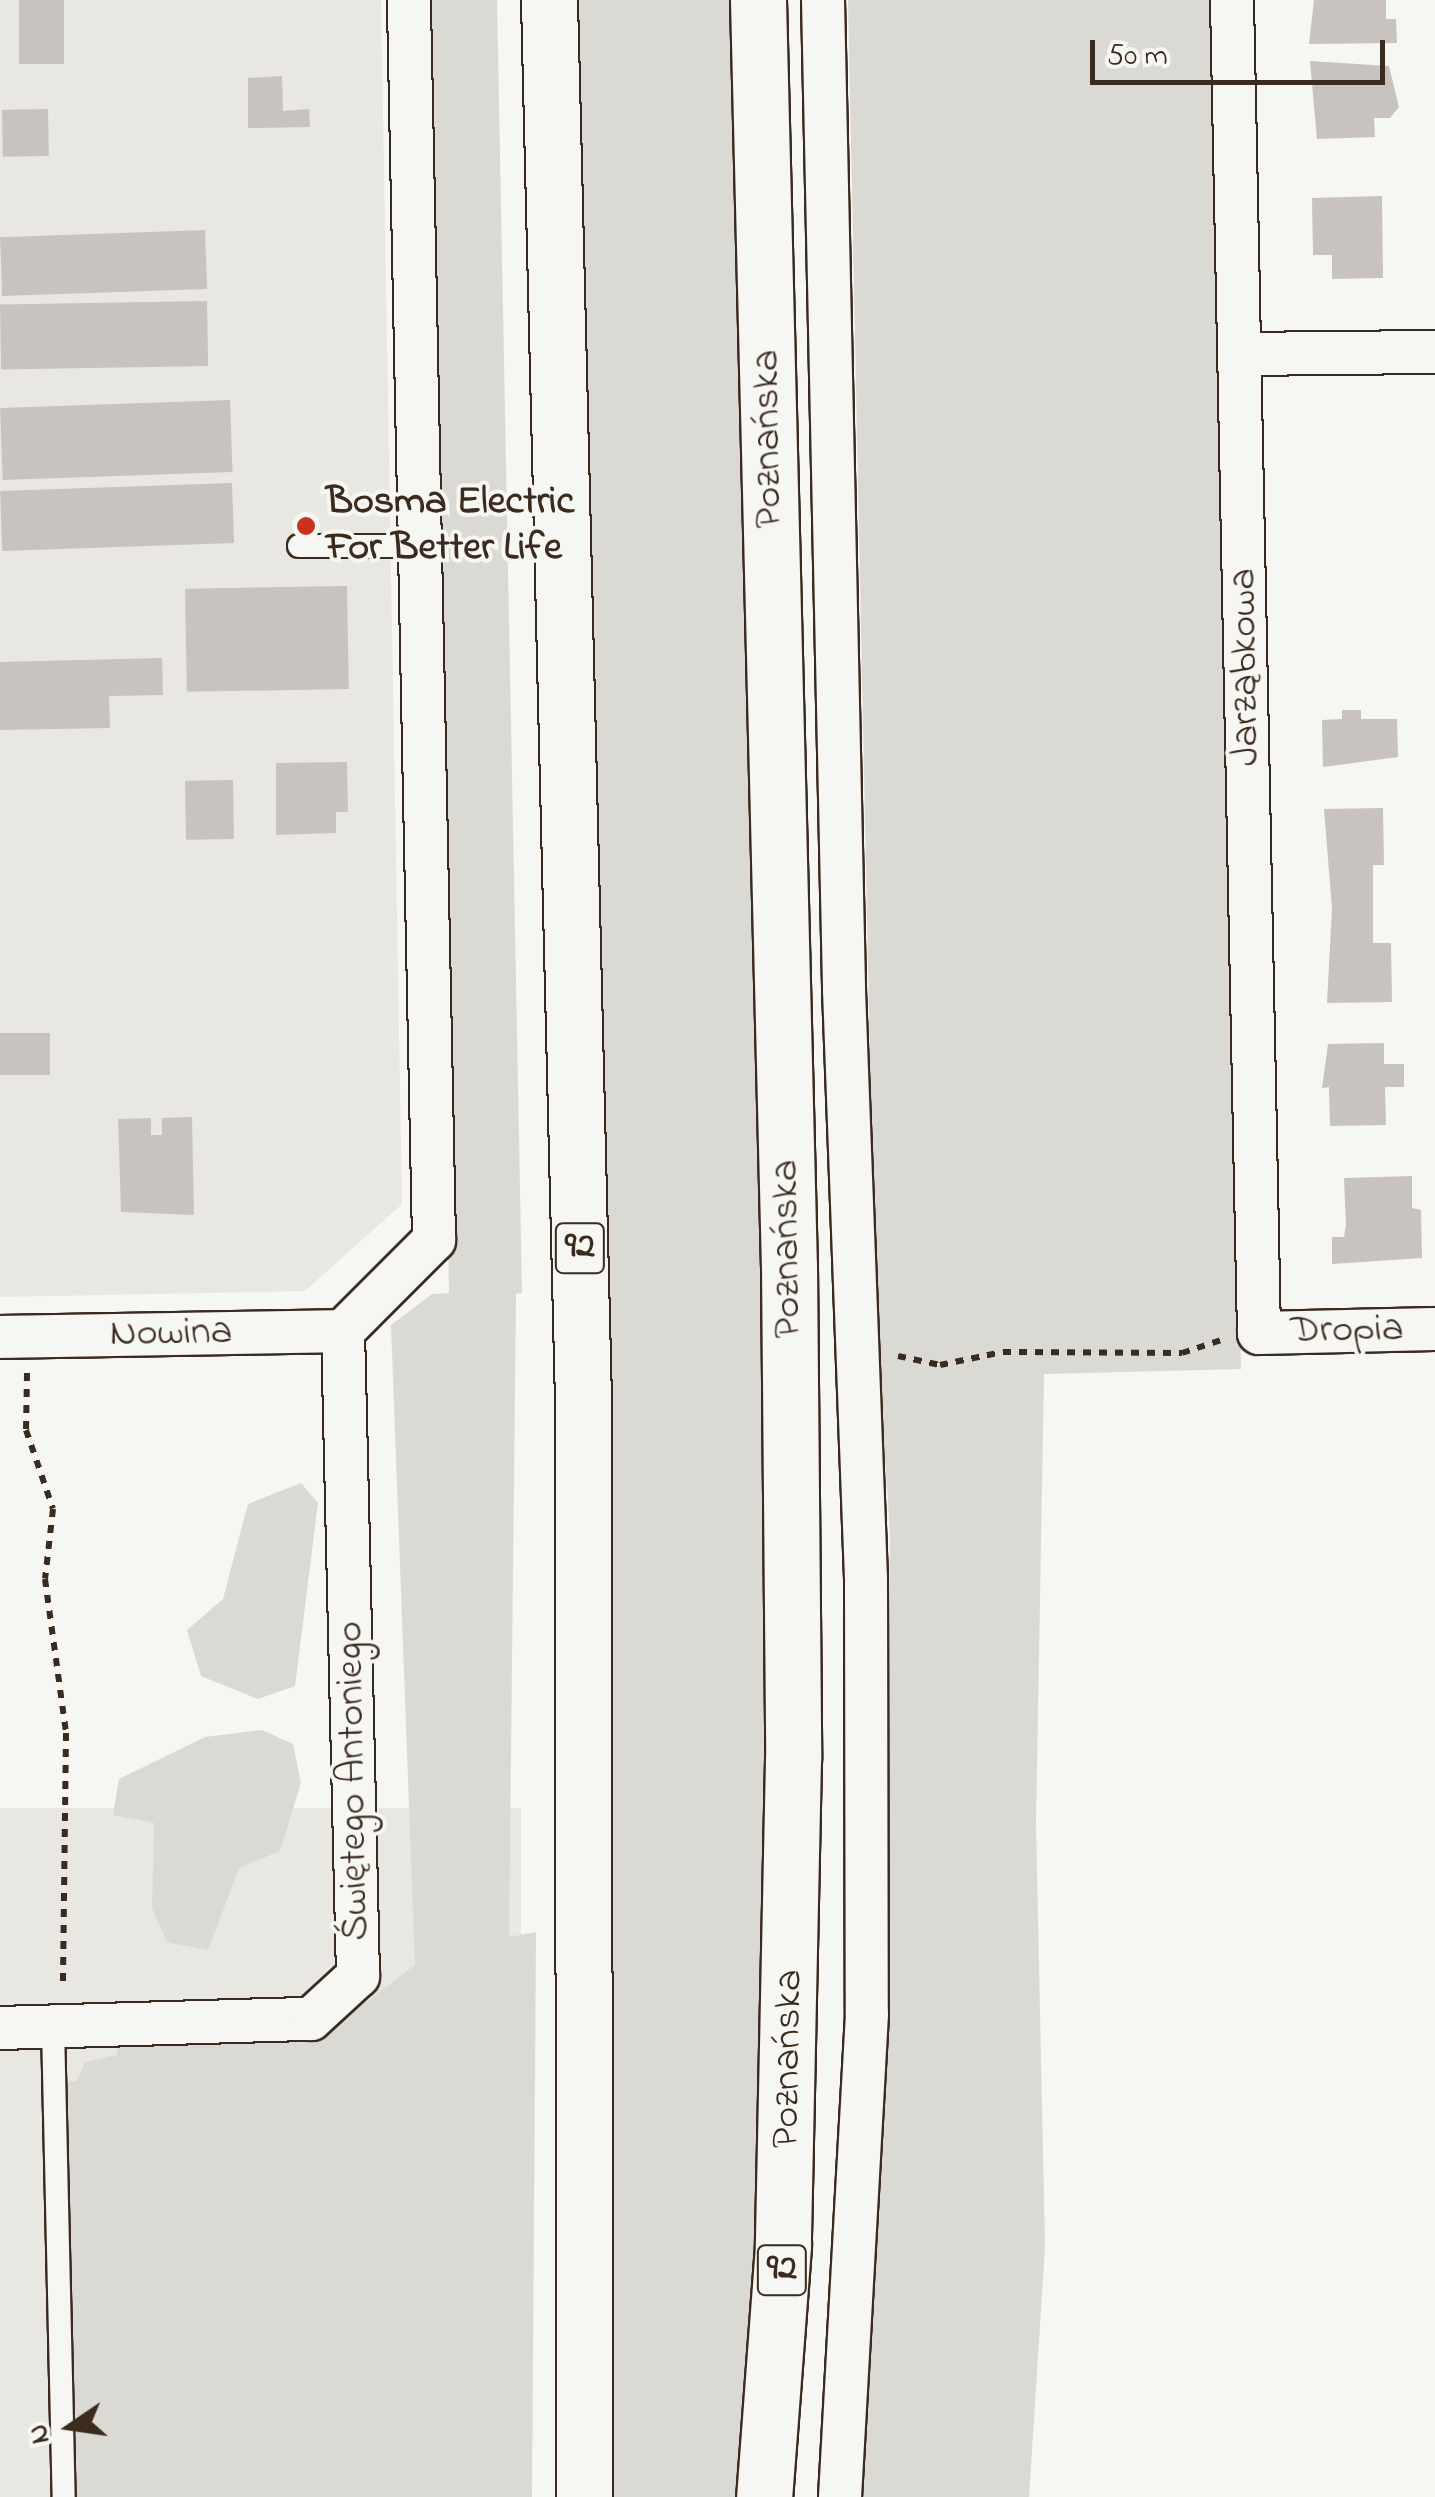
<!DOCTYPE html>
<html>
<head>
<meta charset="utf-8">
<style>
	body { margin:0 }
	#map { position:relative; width:1435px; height:2497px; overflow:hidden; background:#f6f6f2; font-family:"Indie Flower",sans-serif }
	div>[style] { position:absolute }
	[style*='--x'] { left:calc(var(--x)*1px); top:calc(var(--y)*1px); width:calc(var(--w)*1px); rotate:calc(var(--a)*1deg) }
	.built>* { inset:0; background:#e8e7e2; transform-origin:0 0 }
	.green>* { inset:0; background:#dad9d3 }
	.building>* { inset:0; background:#c8c3be; transform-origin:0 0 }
	.path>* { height:6px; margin-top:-3px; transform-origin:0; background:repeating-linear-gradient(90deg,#3b2a1e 0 8px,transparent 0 16px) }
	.roads { filter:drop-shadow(2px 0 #3b2a1e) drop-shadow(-2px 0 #3b2a1e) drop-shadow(0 2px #3b2a1e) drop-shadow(0 -2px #3b2a1e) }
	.lane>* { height:22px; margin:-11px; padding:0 11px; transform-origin:11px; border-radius:11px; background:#f6f6f2 }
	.street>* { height:42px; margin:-21px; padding:0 21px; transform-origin:21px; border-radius:21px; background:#f6f6f2 }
	.primary>* { height:55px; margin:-27.5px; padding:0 27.5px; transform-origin:27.5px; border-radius:27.5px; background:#f6f6f2 }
	.dots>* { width:28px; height:28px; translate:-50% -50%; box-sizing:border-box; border:5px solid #f6f6f2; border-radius:50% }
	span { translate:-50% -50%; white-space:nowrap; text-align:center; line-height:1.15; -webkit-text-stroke:8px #f6f6f2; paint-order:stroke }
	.shield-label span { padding:2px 8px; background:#f6f6f2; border:2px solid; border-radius:8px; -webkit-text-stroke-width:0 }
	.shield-label { font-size:38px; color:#3b2a1e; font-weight:700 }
	.street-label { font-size:40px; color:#3b2a1e }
	.poi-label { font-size:40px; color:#3b2a1e; font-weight:700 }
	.left { translate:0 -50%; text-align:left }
	.north { position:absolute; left:20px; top:2377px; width:100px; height:100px; -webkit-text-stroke:8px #f6f6f2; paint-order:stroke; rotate:257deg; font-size:28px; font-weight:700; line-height:40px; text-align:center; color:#3b2a1e }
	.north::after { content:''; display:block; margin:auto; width:35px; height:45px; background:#3b2a1e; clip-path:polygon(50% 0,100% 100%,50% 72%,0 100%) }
	.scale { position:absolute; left:1090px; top:40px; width:295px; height:45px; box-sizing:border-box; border:5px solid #3b2a1e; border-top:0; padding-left:12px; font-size:30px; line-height:35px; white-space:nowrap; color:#3b2a1e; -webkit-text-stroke:8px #f6f6f2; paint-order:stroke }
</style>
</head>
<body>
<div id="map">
	<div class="built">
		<div style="clip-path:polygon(0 0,381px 0,402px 1204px,305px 1291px,0 1297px)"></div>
		<div style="left:521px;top:1808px;width:689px;height:522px;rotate:90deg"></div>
	</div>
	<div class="green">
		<div style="clip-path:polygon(427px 0,497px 0,522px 1293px,516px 1294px,509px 1937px,536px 1932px,532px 2497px,76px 2497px,66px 2082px,77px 2081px,85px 2062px,117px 2055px,118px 2044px,331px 2028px,415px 1965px,391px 1325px,432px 1294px,449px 1293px)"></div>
		<div style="clip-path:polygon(568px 0,731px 0,744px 244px,773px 1915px,745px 2497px,605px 2497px)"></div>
		<div style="clip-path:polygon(848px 0,1214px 0,1241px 1369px,1044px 1374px,1036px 1823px,1045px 2247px,1029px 2497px,861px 2497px,883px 2141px,890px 1533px,875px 1303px)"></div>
		<div style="clip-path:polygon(301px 1483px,318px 1503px,295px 1686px,258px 1699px,201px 1676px,187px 1630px,223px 1599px,248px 1504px)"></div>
		<div style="clip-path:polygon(262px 1730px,293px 1744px,301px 1783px,280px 1851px,239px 1868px,208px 1950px,167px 1942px,152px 1908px,154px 1823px,113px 1815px,119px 1779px,205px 1737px)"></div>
	</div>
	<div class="building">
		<div style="left:19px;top:0;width:45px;height:64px"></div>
		<div style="clip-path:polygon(1314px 0,1386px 0,1386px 19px,1396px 19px,1397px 43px,1309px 44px)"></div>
		<div style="clip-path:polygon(1310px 61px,1389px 66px,1399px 107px,1390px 118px,1374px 118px,1375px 137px,1317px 139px)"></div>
		<div style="clip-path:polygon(282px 76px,283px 111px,309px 109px,310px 127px,248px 128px,248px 78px)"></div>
		<div style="left:48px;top:109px;width:47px;height:46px;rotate:89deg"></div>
		<div style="clip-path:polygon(1382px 196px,1383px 278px,1332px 279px,1332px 255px,1313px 255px,1312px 198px)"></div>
		<div style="left:205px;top:230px;width:59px;height:205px;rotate:88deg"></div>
		<div style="left:207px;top:301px;width:65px;height:207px;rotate:89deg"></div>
		<div style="left:230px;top:400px;width:72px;height:230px;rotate:88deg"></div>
		<div style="left:232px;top:483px;width:60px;height:232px;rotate:88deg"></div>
		<div style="left:347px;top:586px;width:103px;height:162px;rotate:89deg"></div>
		<div style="clip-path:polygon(162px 658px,163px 695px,109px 696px,110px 728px,0 730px,0 662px)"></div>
		<div style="clip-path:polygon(1342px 710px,1361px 710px,1361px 719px,1397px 719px,1398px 757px,1323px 767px,1322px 720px,1342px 719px)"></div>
		<div style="clip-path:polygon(347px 762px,348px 812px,336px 812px,336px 833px,276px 835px,276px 763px)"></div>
		<div style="left:233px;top:780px;width:59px;height:48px;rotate:89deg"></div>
		<div style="clip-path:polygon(1383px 808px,1384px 865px,1373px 865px,1373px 943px,1391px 943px,1392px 1002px,1327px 1003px,1332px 909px,1324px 809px)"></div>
		<div style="left:50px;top:1033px;width:42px;height:50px;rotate:90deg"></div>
		<div style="clip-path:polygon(1384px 1043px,1384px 1064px,1404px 1064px,1404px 1087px,1385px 1087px,1386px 1125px,1330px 1126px,1329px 1087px,1322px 1088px,1328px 1044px)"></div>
		<div style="clip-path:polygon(192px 1117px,194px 1215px,121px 1212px,118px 1119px,151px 1118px,151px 1135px,162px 1135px,162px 1118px)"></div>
		<div style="clip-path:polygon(1412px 1176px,1412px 1208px,1421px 1210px,1422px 1258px,1332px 1264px,1332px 1237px,1344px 1237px,1346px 1225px,1344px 1178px)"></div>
	</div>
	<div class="path">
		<div style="--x:898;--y:1356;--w:43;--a:12.1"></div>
		<div style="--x:940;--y:1365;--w:64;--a:-11.7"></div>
		<div style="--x:1003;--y:1352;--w:179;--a:0.3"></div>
		<div style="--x:1182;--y:1353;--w:41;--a:-18.4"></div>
		<div style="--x:27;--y:1373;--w:57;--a:91"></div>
		<div style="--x:26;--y:1430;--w:83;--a:71.1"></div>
		<div style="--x:53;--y:1509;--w:70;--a:96.5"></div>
		<div style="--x:45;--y:1579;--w:155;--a:82.2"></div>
		<div style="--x:66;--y:1733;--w:254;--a:90.7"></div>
	</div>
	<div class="roads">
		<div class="lane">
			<div style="--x:299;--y:546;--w:121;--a:0"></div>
			<div style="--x:53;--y:2027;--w:470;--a:88.7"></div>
		</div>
		<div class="street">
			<div style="--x:823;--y:0;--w:990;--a:88.78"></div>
			<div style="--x:844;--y:990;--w:589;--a:87.86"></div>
			<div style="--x:866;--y:1579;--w:435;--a:89.9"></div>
			<div style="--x:867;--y:2014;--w:484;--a:93.2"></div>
			<div style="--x:1232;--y:0;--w:1333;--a:88.84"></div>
			<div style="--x:1259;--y:1333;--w:176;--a:-1.3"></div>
			<div style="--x:1239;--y:354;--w:196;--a:-0.6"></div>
			<div style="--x:343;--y:1331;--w:129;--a:-45"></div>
			<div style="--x:434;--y:1240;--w:1240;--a:-91.16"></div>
			<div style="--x:0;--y:1337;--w:343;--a:-1"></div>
			<div style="--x:0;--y:2028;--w:311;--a:-1.7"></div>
			<div style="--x:311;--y:2019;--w:64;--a:-42.5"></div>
			<div style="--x:358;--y:1976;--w:645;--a:-91.33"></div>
		</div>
		<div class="primary">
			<div style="--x:549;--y:0;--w:1397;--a:88.61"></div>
			<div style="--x:583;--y:1397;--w:1100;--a:89.95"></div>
			<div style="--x:758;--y:0;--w:1266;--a:88.6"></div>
			<div style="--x:789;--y:1266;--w:493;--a:89.5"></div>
			<div style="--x:793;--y:1759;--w:487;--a:91.2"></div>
			<div style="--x:783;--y:2246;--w:252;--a:94.3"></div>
		</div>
	</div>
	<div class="dots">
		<div style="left:306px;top:526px;background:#c8321e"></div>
	</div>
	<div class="shield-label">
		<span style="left:580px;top:1248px">92</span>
		<span style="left:782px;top:2270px">92</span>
	</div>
	<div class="street-label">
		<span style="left:769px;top:439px;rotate:-91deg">Poznańska</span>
		<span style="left:1246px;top:667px;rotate:-91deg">Jarząbkowa</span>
		<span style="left:788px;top:1249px;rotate:-91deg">Poznańska</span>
		<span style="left:1347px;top:1331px;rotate:-1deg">Dropia</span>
		<span style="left:171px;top:1334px;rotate:-1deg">Nowina</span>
		<span style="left:354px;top:1781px;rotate:-91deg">Świętego Antoniego</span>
		<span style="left:789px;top:2059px;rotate:-89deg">Poznańska</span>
	</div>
	<div class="poi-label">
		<span class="left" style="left:326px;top:526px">Bosma Electric<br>For Better Life</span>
	</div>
	<div class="north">N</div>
	<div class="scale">50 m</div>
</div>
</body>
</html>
